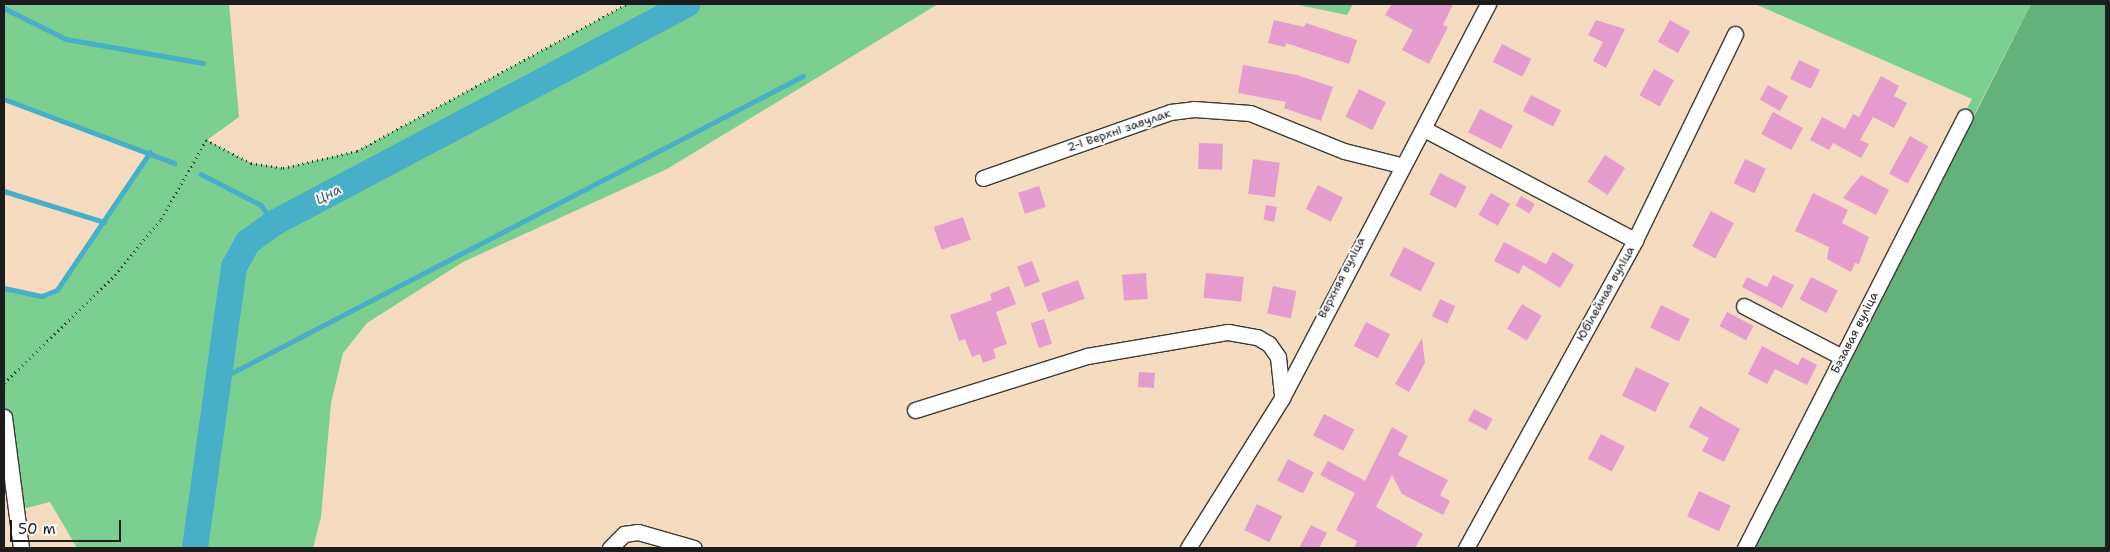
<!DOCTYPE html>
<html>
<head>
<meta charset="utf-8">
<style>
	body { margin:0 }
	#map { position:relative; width:2110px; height:552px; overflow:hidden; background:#f5dcc1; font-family:"Shantell Sans",sans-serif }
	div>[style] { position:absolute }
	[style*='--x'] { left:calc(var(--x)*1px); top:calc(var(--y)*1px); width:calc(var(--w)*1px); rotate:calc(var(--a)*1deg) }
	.green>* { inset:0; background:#7bcf91 }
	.forest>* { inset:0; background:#64b27b }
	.stream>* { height:4.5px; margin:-2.25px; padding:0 2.25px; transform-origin:2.25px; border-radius:2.25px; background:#48afc8 }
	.river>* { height:26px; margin:-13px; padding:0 13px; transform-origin:13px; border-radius:13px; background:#48afc8 }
	.building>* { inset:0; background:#e59dcf; transform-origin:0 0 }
	.path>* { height:2.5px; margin-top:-1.25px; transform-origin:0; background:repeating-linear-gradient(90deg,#3d3935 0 1px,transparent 0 5px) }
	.roads { filter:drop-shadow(1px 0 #3d3935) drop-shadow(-1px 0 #3d3935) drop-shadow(0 1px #3d3935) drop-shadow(0 -1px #3d3935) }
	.minor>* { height:15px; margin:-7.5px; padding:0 7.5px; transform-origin:7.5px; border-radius:7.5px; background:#fff }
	span { translate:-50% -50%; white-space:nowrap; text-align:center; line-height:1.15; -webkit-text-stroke:4px #fff; paint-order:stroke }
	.street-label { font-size:12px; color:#1c1c1c }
	.water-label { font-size:14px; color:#305e69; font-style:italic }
	.frame { position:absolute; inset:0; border:5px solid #1c1c1c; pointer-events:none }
	.scale { position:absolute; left:10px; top:520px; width:111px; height:22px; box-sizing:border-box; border:2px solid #1c1c1c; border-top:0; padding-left:6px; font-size:15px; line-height:18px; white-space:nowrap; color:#1c1c1c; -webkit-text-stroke:4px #fff; paint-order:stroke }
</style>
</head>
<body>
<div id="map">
	<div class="green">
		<div style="clip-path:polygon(4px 4px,229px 4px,239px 117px,207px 140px,251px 163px,283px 168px,357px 151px,627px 4px,938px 4px,667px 169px,463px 262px,367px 323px,343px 353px,331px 403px,321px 517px,313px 548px,77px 548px,50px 502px,19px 510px,4px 416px,4px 288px,42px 296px,57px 290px,149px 153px,4px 98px)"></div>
		<div style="clip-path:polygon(1294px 4px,1353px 4px,1347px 15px)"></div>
		<div style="clip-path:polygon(1755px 4px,2031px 4px,1753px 545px,1744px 533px,1972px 99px)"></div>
	</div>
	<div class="forest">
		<div style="clip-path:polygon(2031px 4px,2106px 4px,2106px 548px,1755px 548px)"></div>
	</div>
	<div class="stream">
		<div style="--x:4;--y:8;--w:69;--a:26.6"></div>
		<div style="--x:66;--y:39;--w:139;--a:9.9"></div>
		<div style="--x:4;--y:99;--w:182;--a:20.6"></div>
		<div style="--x:201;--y:174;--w:68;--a:27.3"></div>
		<div style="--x:261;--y:205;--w:22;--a:54"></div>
		<div style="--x:4;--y:191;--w:105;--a:17.2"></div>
		<div style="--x:4;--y:288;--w:39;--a:12"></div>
		<div style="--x:42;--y:296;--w:16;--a:-22"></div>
		<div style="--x:57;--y:290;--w:166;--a:-56"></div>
		<div style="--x:220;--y:379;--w:657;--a:-27.46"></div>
	</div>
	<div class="river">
		<div style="--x:195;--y:548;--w:284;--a:-82.1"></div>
		<div style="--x:234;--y:267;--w:29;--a:-61"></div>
		<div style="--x:248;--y:242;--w:32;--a:-36"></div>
		<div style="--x:274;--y:223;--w:468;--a:-27.9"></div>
	</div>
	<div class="building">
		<div style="clip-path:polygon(1392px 4px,1453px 4px,1443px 25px,1448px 27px,1429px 64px,1402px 50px,1413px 30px,1385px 15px)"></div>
		<div style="clip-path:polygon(1274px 20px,1304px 27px,1306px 23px,1357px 40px,1349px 64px,1286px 43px,1285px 47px,1268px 43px)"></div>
		<div style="clip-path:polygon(1596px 20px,1625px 29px,1606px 68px,1593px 61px,1603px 42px,1588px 35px)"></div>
		<div style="left:1670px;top:20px;width:23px;height:25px;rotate:29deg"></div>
		<div style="left:1502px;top:44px;width:33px;height:20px;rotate:27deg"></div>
		<div style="left:1799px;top:60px;width:23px;height:21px;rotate:25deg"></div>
		<div style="clip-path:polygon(1243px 65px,1297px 75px,1333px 87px,1321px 121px,1284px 108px,1286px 102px,1238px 93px)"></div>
		<div style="left:1654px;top:69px;width:23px;height:30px;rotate:29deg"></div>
		<div style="clip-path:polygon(1881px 76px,1899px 86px,1894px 96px,1907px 103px,1894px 128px,1873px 117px,1860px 140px,1869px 144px,1861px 158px,1833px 143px,1829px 150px,1810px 140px,1822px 117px,1845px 129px,1853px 114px,1859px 117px)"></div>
		<div style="left:1768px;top:85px;width:23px;height:17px;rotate:29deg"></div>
		<div style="left:1359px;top:89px;width:30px;height:31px;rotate:26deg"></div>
		<div style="left:1531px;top:95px;width:34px;height:18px;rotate:27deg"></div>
		<div style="left:1480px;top:109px;width:37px;height:26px;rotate:27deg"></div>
		<div style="left:1773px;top:112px;width:34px;height:25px;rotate:28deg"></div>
		<div style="left:1910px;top:136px;width:21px;height:43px;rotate:29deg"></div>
		<div style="left:1199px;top:143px;width:24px;height:26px;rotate:2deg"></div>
		<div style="left:1605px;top:155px;width:24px;height:32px;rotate:33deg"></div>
		<div style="left:1253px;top:159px;width:27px;height:35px;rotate:8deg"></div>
		<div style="left:1745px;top:159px;width:23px;height:27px;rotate:25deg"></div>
		<div style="left:1440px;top:173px;width:30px;height:24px;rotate:27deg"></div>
		<div style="clip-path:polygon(1861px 175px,1889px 190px,1876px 215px,1843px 198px)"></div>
		<div style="left:1318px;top:185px;width:28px;height:27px;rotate:27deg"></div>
		<div style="left:1039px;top:186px;width:22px;height:22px;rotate:72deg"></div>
		<div style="left:1491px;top:193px;width:22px;height:25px;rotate:30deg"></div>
		<div style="clip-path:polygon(1813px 193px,1848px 210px,1842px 223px,1869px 237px,1859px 264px,1855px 263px,1851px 272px,1827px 259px,1829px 247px,1795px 231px)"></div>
		<div style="left:1521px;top:196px;width:16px;height:11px;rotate:30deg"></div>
		<div style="left:1266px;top:205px;width:11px;height:15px;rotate:10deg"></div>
		<div style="left:1711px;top:211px;width:26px;height:40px;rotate:28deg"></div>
		<div style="left:963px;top:217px;width:24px;height:31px;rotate:71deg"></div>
		<div style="clip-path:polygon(1504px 242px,1546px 264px,1553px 252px,1574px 265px,1560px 288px,1523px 265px,1519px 274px,1494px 261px)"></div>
		<div style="left:1404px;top:247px;width:35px;height:32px;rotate:27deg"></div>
		<div style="left:1032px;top:261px;width:22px;height:16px;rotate:69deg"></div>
		<div style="left:1146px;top:273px;width:26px;height:24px;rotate:86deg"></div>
		<div style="left:1206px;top:273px;width:38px;height:25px;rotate:6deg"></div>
		<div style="clip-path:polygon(1773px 275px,1794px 285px,1782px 308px,1742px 287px,1747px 277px,1767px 287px)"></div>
		<div style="left:1811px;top:277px;width:30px;height:25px;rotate:27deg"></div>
		<div style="left:1078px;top:280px;width:20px;height:39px;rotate:70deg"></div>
		<div style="clip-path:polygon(1009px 286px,1016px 304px,996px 312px,1007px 344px,993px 349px,996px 358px,983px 363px,980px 354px,972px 357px,965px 339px,959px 341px,950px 315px,992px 300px,990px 294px)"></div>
		<div style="left:1273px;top:286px;width:24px;height:28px;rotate:12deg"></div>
		<div style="left:1440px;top:299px;width:17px;height:19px;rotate:25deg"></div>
		<div style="left:1522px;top:304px;width:23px;height:29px;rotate:31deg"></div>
		<div style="left:1661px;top:305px;width:32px;height:25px;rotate:26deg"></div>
		<div style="left:1727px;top:312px;width:30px;height:16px;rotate:28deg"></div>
		<div style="left:1044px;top:319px;width:26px;height:14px;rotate:72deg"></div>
		<div style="left:1366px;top:322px;width:27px;height:27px;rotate:27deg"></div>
		<div style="clip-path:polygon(1422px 338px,1425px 363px,1409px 392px,1395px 384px)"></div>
		<div style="clip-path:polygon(1762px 346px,1798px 365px,1802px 357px,1817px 365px,1807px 385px,1775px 369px,1767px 384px,1748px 374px)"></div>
		<div style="left:1636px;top:367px;width:37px;height:32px;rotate:26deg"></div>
		<div style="left:1139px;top:372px;width:16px;height:15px;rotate:4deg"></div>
		<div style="clip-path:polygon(1700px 406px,1740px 429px,1724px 462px,1702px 451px,1709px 438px,1689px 427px)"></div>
		<div style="left:1474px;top:409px;width:21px;height:13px;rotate:28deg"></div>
		<div style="left:1324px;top:414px;width:34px;height:24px;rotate:27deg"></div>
		<div style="clip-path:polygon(1392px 427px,1408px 436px,1398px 455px,1448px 480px,1440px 495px,1450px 501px,1443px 515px,1402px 494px,1392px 475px,1376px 507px,1423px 534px,1415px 548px,1354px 548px,1357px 541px,1336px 530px,1355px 493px,1320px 475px,1328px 461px,1365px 481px)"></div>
		<div style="left:1601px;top:434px;width:27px;height:28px;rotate:28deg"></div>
		<div style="left:1288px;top:459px;width:29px;height:24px;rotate:27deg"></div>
		<div style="left:1699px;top:491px;width:35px;height:28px;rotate:25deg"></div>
		<div style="left:1257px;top:504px;width:28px;height:29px;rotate:26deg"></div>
		<div style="clip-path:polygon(1311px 525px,1327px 533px,1319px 548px,1299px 548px)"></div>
	</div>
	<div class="path">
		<div style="--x:4;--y:383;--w:155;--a:-44.2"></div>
		<div style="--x:115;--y:275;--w:72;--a:-50.6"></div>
		<div style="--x:161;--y:219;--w:91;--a:-60.3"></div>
		<div style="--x:206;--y:140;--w:51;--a:27.1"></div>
		<div style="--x:251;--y:163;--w:32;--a:9"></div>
		<div style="--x:283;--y:168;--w:76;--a:-12.9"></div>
		<div style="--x:357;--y:151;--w:307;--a:-28.6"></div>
	</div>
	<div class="roads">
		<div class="minor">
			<div style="--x:1426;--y:130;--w:236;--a:27.8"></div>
			<div style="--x:983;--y:178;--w:198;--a:-19.4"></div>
			<div style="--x:1170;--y:112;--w:24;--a:-7"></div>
			<div style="--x:1194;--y:109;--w:56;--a:4.1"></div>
			<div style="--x:1250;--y:113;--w:101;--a:22"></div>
			<div style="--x:1344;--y:151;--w:58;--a:14"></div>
			<div style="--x:1744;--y:306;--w:110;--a:27.5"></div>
			<div style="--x:915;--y:410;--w:180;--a:-17.4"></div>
			<div style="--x:1087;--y:356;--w:143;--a:-9.7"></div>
			<div style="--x:1228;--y:332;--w:29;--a:10"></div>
			<div style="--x:1257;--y:337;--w:14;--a:30"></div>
			<div style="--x:1269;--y:344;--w:16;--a:55"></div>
			<div style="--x:1278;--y:357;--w:37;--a:84"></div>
			<div style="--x:4;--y:417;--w:132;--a:82.6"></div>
			<div style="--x:610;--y:548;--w:20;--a:-45"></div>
			<div style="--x:624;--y:534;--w:14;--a:-8"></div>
			<div style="--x:638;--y:532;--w:58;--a:15.9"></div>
			<div style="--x:1188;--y:548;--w:177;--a:-57.9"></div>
			<div style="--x:1282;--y:398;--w:445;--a:-62.4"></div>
			<div style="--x:1466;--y:548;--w:351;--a:-61.2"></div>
			<div style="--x:1635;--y:240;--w:229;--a:-64.1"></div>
			<div style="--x:1745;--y:548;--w:484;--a:-63"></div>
		</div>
	</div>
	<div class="street-label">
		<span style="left:1119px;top:131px;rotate:-19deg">2-і Верхні завулак</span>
		<span style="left:1342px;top:278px;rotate:-63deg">Верхняя вуліца</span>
		<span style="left:1606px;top:294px;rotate:-61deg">Юбілейная вуліца</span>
		<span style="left:1855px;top:333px;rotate:-63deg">Бэзавая вуліца</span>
	</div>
	<div class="water-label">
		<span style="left:328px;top:194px;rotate:-28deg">Цна</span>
	</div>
	<div class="frame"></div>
	<div class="scale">50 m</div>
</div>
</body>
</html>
